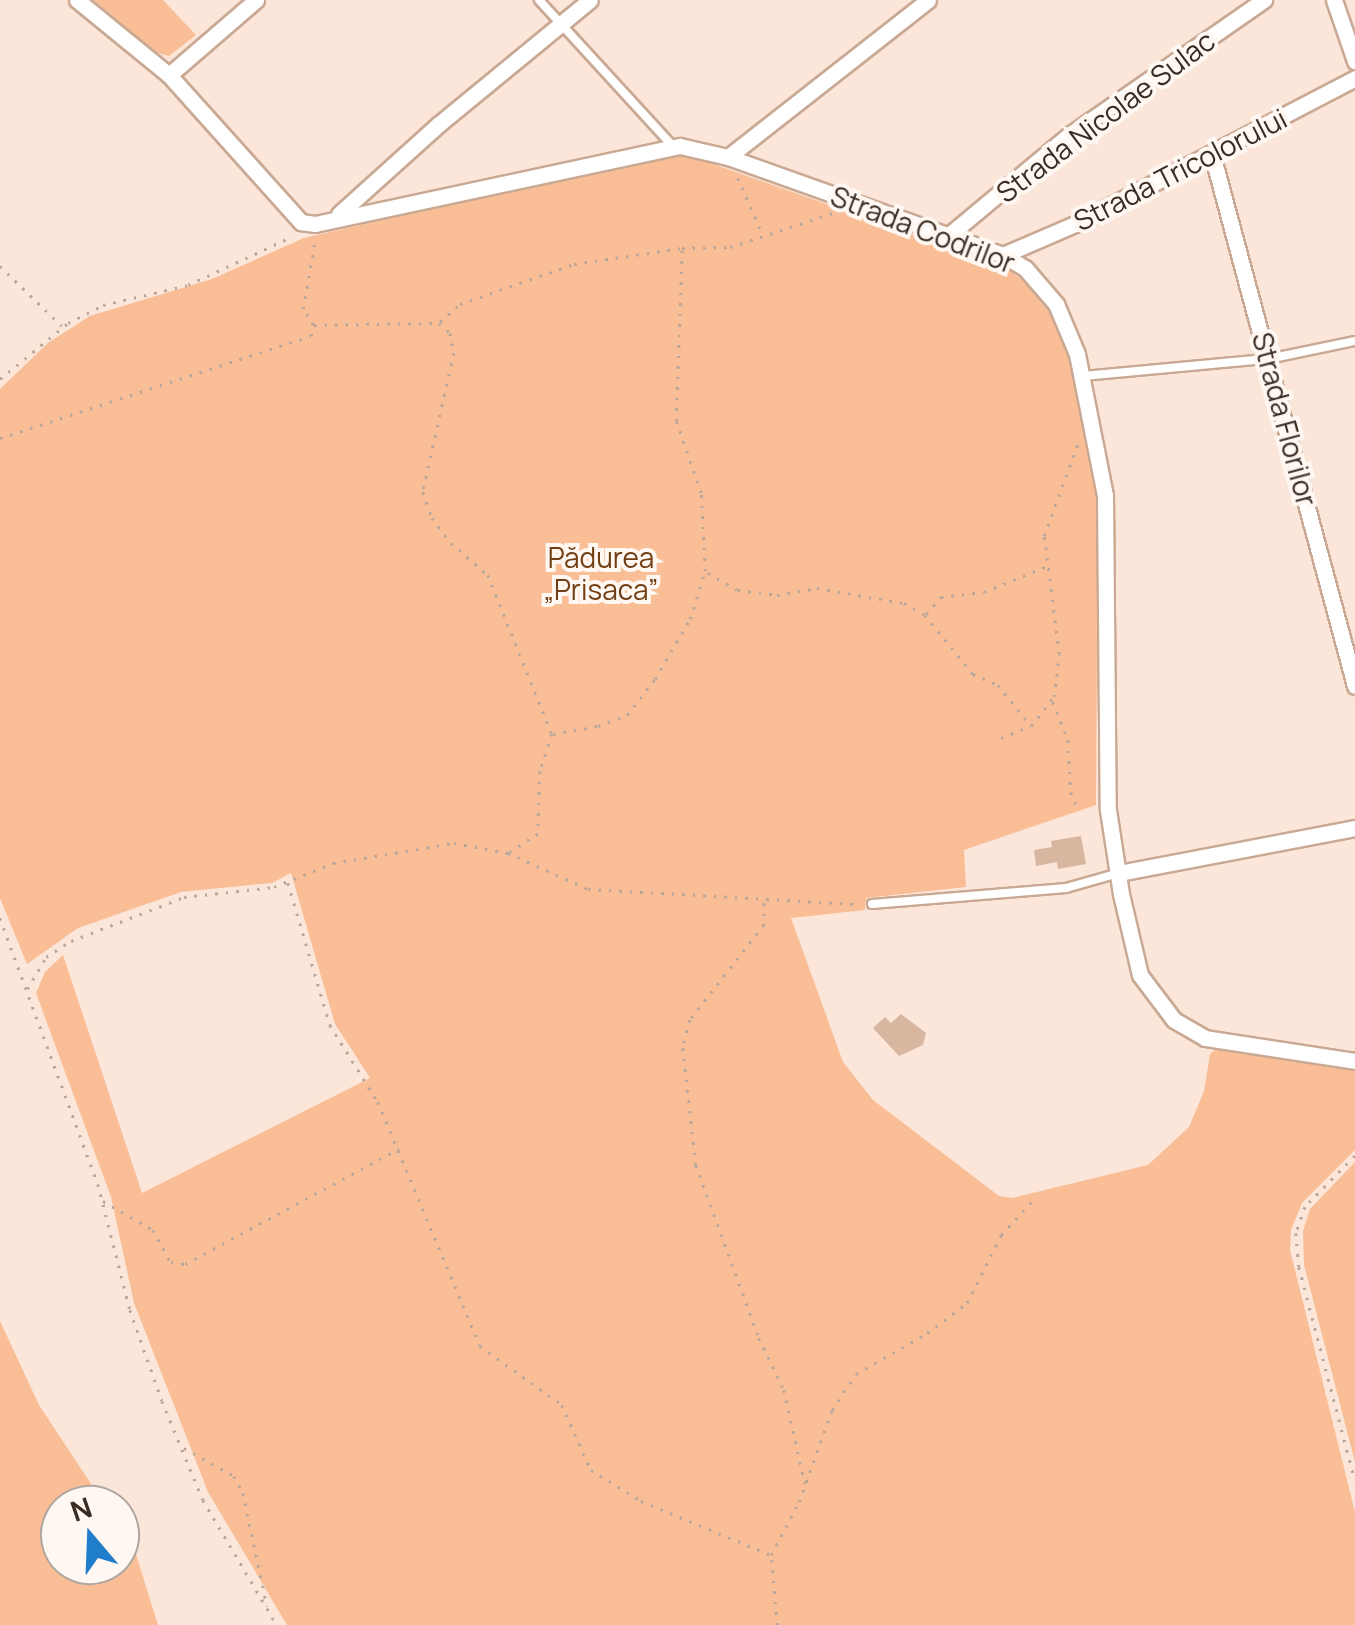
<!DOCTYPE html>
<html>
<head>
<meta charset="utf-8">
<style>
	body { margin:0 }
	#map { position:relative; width:1355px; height:1625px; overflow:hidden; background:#fbe6d9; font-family:Manrope,sans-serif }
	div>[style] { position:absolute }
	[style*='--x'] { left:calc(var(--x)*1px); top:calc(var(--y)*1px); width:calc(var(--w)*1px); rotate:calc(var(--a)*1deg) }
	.green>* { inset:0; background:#f9be96 }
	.building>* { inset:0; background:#d8b6a0 }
	.path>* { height:2.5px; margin-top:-1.25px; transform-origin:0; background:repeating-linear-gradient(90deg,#b9a79c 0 2.5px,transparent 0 10.5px) }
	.roads { filter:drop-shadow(2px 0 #c9a993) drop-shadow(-2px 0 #c9a993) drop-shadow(0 2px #c9a993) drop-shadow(0 -2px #c9a993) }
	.service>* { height:8px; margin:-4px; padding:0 4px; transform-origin:4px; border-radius:4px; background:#fff }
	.minor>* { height:15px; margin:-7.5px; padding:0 7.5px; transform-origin:7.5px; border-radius:7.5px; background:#fff }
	span { translate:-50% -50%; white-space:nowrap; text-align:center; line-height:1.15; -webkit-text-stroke:8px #fef7f2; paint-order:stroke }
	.street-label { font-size:28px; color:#392c23 }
	.park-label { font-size:28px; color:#723f14 }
	.north { position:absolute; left:40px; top:1485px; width:100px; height:100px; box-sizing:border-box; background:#fef7f2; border:2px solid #afa69f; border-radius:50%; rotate:341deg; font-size:28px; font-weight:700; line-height:40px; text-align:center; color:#392c23 }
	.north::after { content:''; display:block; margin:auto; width:35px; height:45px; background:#207dc9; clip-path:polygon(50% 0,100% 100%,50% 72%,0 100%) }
</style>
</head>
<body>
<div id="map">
	<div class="green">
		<div style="clip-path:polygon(93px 0,163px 0,196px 35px,169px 56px,153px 52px)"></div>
		<div style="clip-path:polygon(679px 152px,1005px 267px,1031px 287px,1057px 323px,1076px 375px,1098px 490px,1096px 805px,964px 850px,966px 887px,866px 898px,865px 910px,791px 918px,843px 1062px,873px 1100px,999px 1196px,1012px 1198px,1148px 1165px,1189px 1127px,1204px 1091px,1210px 1054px,1222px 1045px,1355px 1070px,1355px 1150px,1302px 1203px,1291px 1230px,1290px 1250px,1355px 1512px,1355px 1625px,287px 1625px,208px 1492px,134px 1303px,111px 1197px,36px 993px,45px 972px,63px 955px,142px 1193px,370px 1078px,335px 1024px,291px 873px,272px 883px,181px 892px,78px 928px,27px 964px,0 898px,0 389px,48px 343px,90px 316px,212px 279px,304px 238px)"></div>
		<div style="clip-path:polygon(1355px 1162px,1355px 1462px,1304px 1265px,1303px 1231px,1310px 1209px)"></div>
		<div style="clip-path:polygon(0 1321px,39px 1405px,105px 1505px,60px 1505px,60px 1565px,120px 1565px,120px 1527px,134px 1548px,158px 1625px,0 1625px)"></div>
	</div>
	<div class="building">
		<div style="clip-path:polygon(1081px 836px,1086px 864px,1058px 869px,1057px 862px,1036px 866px,1034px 850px,1052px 847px,1051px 841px)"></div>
		<div style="clip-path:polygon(901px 1014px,926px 1033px,923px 1045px,899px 1056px,873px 1028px,885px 1017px,891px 1023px)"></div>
	</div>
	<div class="path">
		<div style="--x:738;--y:178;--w:62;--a:66.3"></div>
		<div style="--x:0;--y:266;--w:86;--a:44.1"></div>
		<div style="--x:440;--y:322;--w:27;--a:-42"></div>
		<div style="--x:460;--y:304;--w:121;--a:-19.3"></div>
		<div style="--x:574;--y:264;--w:109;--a:-8.4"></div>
		<div style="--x:682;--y:248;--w:48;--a:-1.2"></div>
		<div style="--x:730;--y:247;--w:112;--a:-18.3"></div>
		<div style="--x:314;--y:325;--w:125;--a:-0.9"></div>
		<div style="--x:439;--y:323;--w:15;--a:42"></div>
		<div style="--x:450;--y:333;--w:20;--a:79"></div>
		<div style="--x:454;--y:353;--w:142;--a:102.6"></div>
		<div style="--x:423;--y:492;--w:28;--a:71"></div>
		<div style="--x:432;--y:518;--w:31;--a:53"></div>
		<div style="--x:451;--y:543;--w:49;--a:40.9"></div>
		<div style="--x:488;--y:575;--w:171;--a:68.1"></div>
		<div style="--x:552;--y:734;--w:39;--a:108"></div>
		<div style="--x:540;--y:771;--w:63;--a:91.8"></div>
		<div style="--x:538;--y:834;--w:33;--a:147"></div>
		<div style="--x:0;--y:379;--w:88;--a:-39.5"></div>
		<div style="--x:68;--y:323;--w:39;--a:-27"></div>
		<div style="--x:103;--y:305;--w:87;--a:-13.2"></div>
		<div style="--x:188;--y:285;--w:114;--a:-25"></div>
		<div style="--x:0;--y:438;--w:327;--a:-18.2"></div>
		<div style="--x:311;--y:336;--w:11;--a:-80"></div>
		<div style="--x:313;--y:325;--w:19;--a:-122"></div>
		<div style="--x:303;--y:309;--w:70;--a:-80.1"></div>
		<div style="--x:708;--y:573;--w:34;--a:30"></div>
		<div style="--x:738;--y:590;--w:39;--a:7"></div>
		<div style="--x:777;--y:595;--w:41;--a:-9.9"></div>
		<div style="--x:817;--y:588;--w:88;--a:9.8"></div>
		<div style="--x:904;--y:603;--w:24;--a:30"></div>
		<div style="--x:925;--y:615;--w:76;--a:50.9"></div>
		<div style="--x:973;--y:674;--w:27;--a:24"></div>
		<div style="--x:998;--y:685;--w:53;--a:51.2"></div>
		<div style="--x:926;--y:614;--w:23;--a:-49"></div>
		<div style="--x:941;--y:597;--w:43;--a:-6.6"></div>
		<div style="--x:984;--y:592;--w:66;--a:-22.3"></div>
		<div style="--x:1053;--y:702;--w:41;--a:68.5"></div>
		<div style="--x:1068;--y:740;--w:52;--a:86.7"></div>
		<div style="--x:1071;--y:792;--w:19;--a:69"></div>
		<div style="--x:553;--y:734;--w:46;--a:-10.1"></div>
		<div style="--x:598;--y:726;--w:31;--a:-21"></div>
		<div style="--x:627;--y:715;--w:46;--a:-52.1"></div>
		<div style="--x:655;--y:679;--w:69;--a:-59.7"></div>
		<div style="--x:690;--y:619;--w:50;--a:-72.6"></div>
		<div style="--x:705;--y:571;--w:78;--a:-92.9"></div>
		<div style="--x:701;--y:493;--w:76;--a:-109.1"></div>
		<div style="--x:676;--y:421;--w:173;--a:-88"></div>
		<div style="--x:1001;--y:738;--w:32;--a:-22"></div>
		<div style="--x:1031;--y:726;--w:37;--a:-52"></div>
		<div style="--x:1054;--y:697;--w:43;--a:-83.4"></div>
		<div style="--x:1059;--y:654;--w:119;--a:-97.2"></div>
		<div style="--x:1044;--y:536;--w:99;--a:-69.9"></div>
		<div style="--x:288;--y:883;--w:148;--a:73.5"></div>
		<div style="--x:330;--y:1025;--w:91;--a:58.1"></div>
		<div style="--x:378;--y:1102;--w:264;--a:67.3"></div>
		<div style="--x:480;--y:1346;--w:101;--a:35.7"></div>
		<div style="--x:562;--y:1405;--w:71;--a:66"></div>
		<div style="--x:591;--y:1470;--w:59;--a:31.8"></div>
		<div style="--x:641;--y:1501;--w:141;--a:22.6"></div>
		<div style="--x:764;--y:903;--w:22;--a:90"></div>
		<div style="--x:764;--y:925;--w:120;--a:127.9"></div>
		<div style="--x:690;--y:1020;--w:29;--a:104"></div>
		<div style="--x:683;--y:1048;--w:118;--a:83.7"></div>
		<div style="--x:696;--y:1165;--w:184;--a:70"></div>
		<div style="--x:759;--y:1338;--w:58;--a:64.3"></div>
		<div style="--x:784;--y:1390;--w:96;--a:77.4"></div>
		<div style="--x:0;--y:918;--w:283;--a:69.8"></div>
		<div style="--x:98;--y:1184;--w:130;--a:75.7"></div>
		<div style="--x:130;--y:1310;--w:96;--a:70.6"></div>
		<div style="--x:162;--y:1401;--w:107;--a:67.5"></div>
		<div style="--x:203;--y:1500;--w:145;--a:59.4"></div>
		<div style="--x:27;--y:989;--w:37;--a:-59"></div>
		<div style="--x:46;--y:957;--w:30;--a:-33"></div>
		<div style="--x:71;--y:941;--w:121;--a:-21.3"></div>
		<div style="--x:184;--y:897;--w:91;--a:-6.3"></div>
		<div style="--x:274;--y:887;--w:64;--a:-22.1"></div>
		<div style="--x:333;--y:863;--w:123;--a:-9.4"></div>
		<div style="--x:454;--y:843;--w:55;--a:10.5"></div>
		<div style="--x:508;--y:853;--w:88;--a:24.2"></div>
		<div style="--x:588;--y:889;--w:271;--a:3.2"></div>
		<div style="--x:1355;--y:1156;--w:71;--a:134.4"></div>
		<div style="--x:1305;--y:1207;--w:28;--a:109"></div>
		<div style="--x:1296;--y:1233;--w:34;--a:85"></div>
		<div style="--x:1299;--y:1267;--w:221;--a:75.3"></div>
		<div style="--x:103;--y:1201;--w:58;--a:30.1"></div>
		<div style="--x:153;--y:1230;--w:37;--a:61"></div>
		<div style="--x:171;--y:1262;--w:14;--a:8"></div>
		<div style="--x:185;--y:1264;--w:243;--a:-28.3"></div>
		<div style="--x:184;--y:1448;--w:57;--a:29.2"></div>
		<div style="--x:234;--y:1476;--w:19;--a:62"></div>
		<div style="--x:243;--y:1493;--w:116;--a:78"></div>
		<div style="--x:777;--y:1625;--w:70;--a:-94.9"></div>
		<div style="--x:771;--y:1555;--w:60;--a:-62.2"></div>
		<div style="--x:799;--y:1502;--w:98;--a:-70.3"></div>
		<div style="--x:832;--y:1410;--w:43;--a:-56.3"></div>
		<div style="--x:856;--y:1374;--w:82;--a:-30"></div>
		<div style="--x:927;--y:1333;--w:50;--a:-36.9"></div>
		<div style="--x:967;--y:1303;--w:76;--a:-63.4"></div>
		<div style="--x:1001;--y:1235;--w:46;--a:-47.6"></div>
	</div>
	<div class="roads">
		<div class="service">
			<div style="--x:539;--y:0;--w:198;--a:47.5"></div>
			<div style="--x:1083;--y:376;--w:186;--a:-5.3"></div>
			<div style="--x:1268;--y:359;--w:89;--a:-11.7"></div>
			<div style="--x:872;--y:904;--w:195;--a:-4.7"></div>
			<div style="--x:1066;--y:888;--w:55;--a:-15.8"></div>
		</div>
		<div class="minor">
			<div style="--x:77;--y:0;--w:119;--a:39.2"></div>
			<div style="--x:169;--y:75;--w:198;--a:48.1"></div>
			<div style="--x:301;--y:222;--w:14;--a:8"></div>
			<div style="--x:315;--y:224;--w:373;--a:-12.1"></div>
			<div style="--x:680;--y:146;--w:49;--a:12.9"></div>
			<div style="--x:728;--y:157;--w:292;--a:19.6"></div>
			<div style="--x:1003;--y:255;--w:26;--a:31"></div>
			<div style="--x:1025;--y:268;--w:48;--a:49.3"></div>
			<div style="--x:1056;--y:304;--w:54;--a:67.2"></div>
			<div style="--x:1077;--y:354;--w:144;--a:78.8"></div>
			<div style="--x:1105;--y:495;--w:315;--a:89.5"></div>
			<div style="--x:1108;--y:810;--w:85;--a:81.2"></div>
			<div style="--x:1121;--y:894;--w:83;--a:76.8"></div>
			<div style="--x:1140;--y:975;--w:56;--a:52.9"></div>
			<div style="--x:1174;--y:1020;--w:36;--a:30"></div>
			<div style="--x:1205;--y:1038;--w:152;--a:8.7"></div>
			<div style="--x:1334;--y:0;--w:65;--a:71"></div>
			<div style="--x:169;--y:75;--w:115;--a:-40.8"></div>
			<div style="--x:1212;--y:154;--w:551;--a:74.95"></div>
			<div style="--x:728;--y:157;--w:254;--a:-38.1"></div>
			<div style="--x:339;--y:214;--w:135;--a:-42"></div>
			<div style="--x:439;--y:124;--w:195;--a:-39.4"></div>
			<div style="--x:949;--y:235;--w:155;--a:-39.8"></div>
			<div style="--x:1068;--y:136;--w:239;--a:-34.8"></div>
			<div style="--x:1003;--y:255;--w:78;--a:-23.3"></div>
			<div style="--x:1075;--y:224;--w:316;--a:-27.5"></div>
			<div style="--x:1119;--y:873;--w:240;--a:-10.8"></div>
		</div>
	</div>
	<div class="street-label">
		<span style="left:1105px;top:116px;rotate:-37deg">Strada Nicolae Sulac</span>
		<span style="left:1180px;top:169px;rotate:-27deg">Strada Tricolorului</span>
		<span style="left:923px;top:229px;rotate:21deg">Strada Codrilor</span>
		<span style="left:1285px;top:419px;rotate:75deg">Strada Florilor</span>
	</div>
	<div class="park-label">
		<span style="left:601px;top:573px">Pădurea<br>„Prisaca”</span>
	</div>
	<div class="north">N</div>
</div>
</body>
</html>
